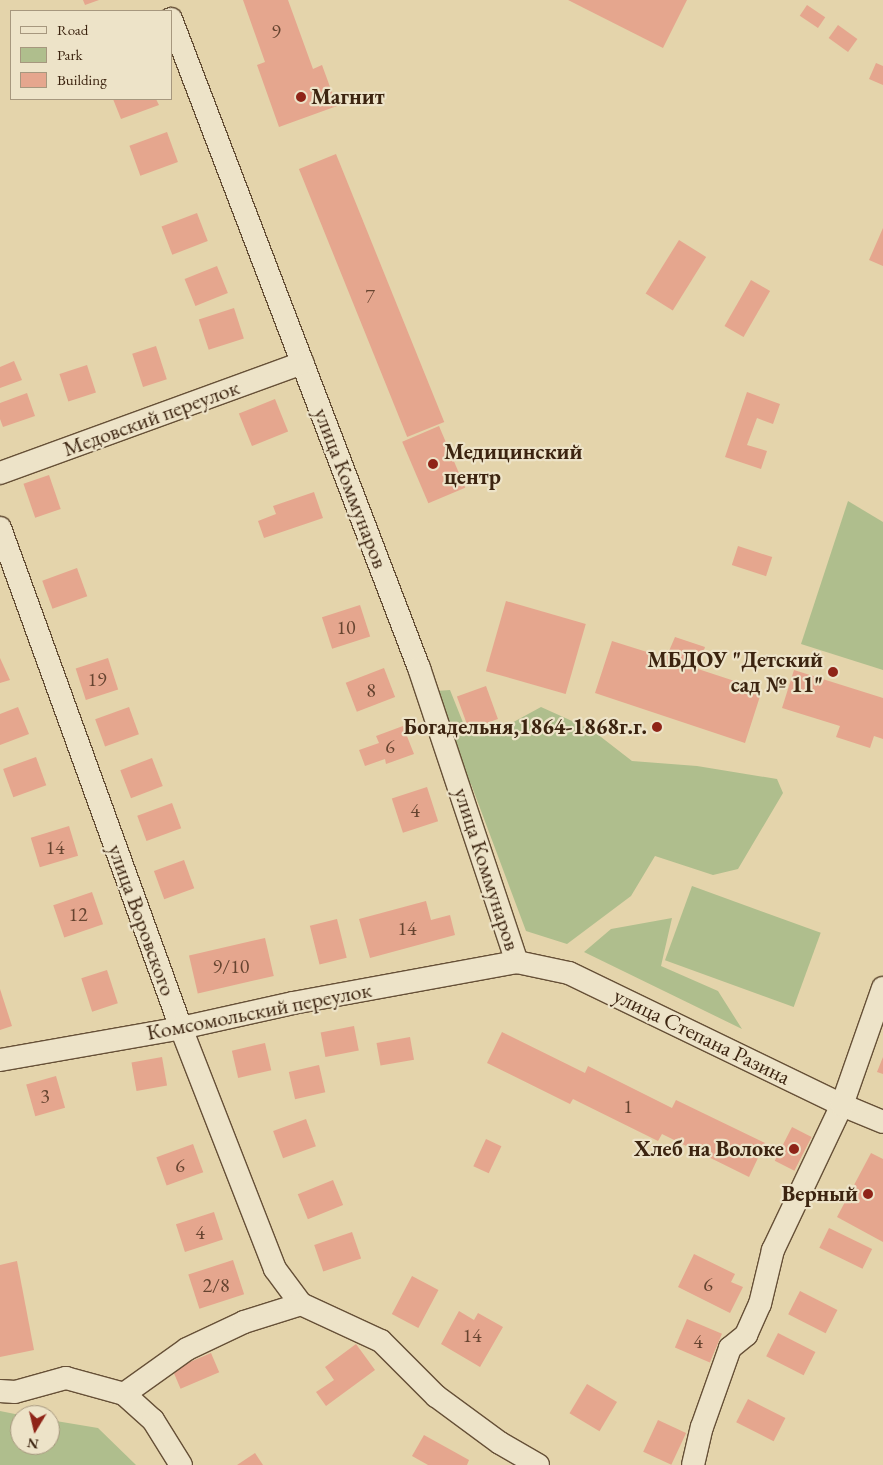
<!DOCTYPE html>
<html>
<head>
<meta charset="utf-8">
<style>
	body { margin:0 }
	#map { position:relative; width:883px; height:1465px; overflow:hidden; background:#e4d4ab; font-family:"EB Garamond",serif }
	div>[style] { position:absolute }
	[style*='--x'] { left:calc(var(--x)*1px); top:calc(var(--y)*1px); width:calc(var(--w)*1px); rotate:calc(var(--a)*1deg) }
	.green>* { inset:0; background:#afbe8d; transform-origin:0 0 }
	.building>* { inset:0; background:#e5a68e; transform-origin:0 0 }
	.roads { filter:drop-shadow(1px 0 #665037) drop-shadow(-1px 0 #665037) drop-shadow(0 1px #665037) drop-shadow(0 -1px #665037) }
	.minor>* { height:22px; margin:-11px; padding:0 11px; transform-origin:11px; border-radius:11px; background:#ede3c8 }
	.dots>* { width:14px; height:14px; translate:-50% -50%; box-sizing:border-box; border:2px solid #ede3c8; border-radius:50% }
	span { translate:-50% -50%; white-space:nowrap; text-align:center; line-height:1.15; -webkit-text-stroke:4.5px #ede3c8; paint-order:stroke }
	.number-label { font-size:20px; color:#664430 }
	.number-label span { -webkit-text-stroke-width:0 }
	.poi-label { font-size:22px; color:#3c2410; font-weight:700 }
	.left { translate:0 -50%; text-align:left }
	.right { translate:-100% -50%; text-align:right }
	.street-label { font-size:22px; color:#3c2410 }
	.legend { position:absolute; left:10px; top:10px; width:162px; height:90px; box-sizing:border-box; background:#ede3c8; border:1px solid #a6977e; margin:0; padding:6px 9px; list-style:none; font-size:15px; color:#3c2410 }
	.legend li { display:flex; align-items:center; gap:10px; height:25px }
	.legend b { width:25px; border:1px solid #a6977e }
	.north { position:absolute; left:10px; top:1405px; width:50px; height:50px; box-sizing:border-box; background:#ede3c8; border:1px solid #a6977e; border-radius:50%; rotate:189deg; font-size:14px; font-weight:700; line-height:20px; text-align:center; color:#3c2410 }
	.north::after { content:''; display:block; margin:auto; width:18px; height:22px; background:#8f2418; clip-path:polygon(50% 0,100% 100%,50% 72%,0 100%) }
</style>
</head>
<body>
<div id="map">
	<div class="green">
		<div style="clip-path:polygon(848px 501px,883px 522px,883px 670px,801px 644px)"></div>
		<div style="clip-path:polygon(450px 690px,468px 735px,493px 733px,541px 707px,592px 730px,632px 761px,697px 766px,777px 779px,783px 793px,738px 869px,713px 875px,655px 856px,631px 896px,567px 944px,526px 931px,471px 784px,452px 774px,436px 691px)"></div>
		<div style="left:692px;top:886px;width:137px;height:79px;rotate:20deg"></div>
		<div style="clip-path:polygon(672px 918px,661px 966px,718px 991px,742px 1029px,584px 952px,611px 929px)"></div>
		<div style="clip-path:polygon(0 1411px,20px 1415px,20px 1445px,50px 1445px,50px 1420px,98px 1428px,136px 1465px,0 1465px)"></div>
	</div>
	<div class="building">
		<div style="clip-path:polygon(83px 0,99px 0,85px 5px)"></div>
		<div style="clip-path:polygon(243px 0,288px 0,313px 69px,322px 65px,337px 106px,279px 127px,257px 65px,265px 62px)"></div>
		<div style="clip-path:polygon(568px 0,687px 0,663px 48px)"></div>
		<div style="left:807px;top:5px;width:22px;height:13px;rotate:34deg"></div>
		<div style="left:838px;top:25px;width:24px;height:16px;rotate:36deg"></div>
		<div style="clip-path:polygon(876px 63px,883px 66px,883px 85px,869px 79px)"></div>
		<div style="clip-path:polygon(113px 99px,156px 99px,159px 105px,121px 119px)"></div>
		<div style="left:167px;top:132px;width:32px;height:40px;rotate:70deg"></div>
		<div style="left:336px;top:154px;width:289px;height:40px;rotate:68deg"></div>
		<div style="left:197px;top:213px;width:30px;height:38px;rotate:69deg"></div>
		<div style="clip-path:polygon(883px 228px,883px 266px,869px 260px)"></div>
		<div style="left:679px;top:240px;width:32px;height:63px;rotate:32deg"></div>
		<div style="left:217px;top:266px;width:29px;height:35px;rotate:68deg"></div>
		<div style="left:751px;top:280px;width:22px;height:53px;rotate:30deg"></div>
		<div style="left:234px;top:308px;width:32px;height:37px;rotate:72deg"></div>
		<div style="left:156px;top:346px;width:35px;height:25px;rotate:72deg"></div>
		<div style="clip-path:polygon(14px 361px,22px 380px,0 388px,0 367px)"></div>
		<div style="left:87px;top:365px;width:29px;height:29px;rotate:72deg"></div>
		<div style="clip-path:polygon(747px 392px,780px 404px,773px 424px,757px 418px,747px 445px,767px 451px,761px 469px,725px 457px)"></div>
		<div style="clip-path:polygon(27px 393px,35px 416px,3px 427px,0 419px,0 403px)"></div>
		<div style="left:275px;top:399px;width:35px;height:39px;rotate:68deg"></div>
		<div style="left:439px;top:426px;width:67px;height:40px;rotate:67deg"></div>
		<div style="left:49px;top:475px;width:36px;height:27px;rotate:71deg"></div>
		<div style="clip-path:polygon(314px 492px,323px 518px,264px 538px,258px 521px,276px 514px,273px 506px)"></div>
		<div style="left:738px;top:546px;width:36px;height:20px;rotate:18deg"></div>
		<div style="left:77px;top:568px;width:30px;height:37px;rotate:70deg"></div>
		<div style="left:506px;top:601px;width:83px;height:73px;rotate:16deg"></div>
		<div style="left:360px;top:605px;width:33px;height:40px;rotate:72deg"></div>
		<div style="clip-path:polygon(675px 637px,705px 647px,698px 669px,762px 690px,745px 743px,595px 693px,612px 641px,666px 658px)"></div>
		<div style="clip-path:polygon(0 658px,10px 680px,0 683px)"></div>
		<div style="left:108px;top:658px;width:33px;height:34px;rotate:72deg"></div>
		<div style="left:384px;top:668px;width:31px;height:41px;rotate:69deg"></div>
		<div style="clip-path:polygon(794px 670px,883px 698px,883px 739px,874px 736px,870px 748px,836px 737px,840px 726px,782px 708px)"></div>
		<div style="left:486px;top:686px;width:35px;height:31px;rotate:70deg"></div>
		<div style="clip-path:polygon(18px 707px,29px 734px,0 745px,0 714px)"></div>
		<div style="left:129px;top:707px;width:29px;height:36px;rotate:70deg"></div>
		<div style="clip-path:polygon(403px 726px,414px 754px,386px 764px,385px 759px,365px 766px,359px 750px,379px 743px,376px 736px)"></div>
		<div style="left:36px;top:757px;width:30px;height:35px;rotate:70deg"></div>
		<div style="left:152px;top:758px;width:30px;height:34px;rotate:69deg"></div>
		<div style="left:427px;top:787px;width:36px;height:37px;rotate:72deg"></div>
		<div style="left:172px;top:803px;width:27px;height:37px;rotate:70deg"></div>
		<div style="left:69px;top:826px;width:31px;height:40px;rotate:73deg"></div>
		<div style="left:184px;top:860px;width:30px;height:32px;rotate:70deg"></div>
		<div style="left:92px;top:892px;width:34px;height:41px;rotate:71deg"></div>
		<div style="clip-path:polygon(426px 901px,431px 920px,450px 915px,455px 935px,370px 958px,359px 919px)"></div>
		<div style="left:337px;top:919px;width:40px;height:28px;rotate:76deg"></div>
		<div style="left:265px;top:938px;width:39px;height:78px;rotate:77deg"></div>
		<div style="left:107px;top:970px;width:35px;height:27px;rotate:72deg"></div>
		<div style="clip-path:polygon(0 989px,12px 1026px,0 1030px)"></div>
		<div style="left:354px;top:1026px;width:25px;height:34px;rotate:79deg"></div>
		<div style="clip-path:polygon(502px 1032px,585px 1073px,588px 1066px,672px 1108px,676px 1100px,765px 1143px,749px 1177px,662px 1134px,658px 1141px,573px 1099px,570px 1104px,487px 1063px)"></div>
		<div style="left:410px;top:1037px;width:23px;height:34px;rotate:80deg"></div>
		<div style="left:265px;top:1043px;width:28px;height:34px;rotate:77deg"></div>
		<div style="left:162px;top:1057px;width:29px;height:31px;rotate:80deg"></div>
		<div style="clip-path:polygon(883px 1057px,883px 1074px,877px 1072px)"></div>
		<div style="left:319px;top:1065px;width:28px;height:31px;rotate:77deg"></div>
		<div style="left:56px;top:1076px;width:33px;height:31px;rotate:74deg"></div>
		<div style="left:306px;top:1119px;width:29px;height:35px;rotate:70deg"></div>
		<div style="left:792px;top:1127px;width:22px;height:38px;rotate:27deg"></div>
		<div style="left:486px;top:1139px;width:17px;height:30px;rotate:25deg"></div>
		<div style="left:193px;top:1144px;width:30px;height:39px;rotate:70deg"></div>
		<div style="clip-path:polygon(871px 1153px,883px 1159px,883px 1242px,837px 1217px)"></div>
		<div style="left:333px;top:1180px;width:27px;height:38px;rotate:68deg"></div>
		<div style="left:214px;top:1212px;width:29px;height:40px;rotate:72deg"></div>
		<div style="left:829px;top:1228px;width:48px;height:22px;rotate:26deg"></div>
		<div style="left:352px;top:1232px;width:28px;height:40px;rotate:71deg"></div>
		<div style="clip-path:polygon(694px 1254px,735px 1274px,731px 1282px,743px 1287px,730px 1313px,678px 1287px)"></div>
		<div style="left:233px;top:1260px;width:36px;height:47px;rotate:72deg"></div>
		<div style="clip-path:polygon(17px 1261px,34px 1350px,0 1357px,0 1265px)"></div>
		<div style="left:412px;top:1276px;width:30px;height:43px;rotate:28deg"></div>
		<div style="left:800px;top:1291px;width:42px;height:26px;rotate:27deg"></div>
		<div style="clip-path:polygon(459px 1311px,474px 1320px,478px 1313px,503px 1327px,480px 1367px,441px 1344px)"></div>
		<div style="left:687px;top:1319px;width:38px;height:31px;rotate:23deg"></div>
		<div style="left:778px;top:1333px;width:42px;height:26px;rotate:27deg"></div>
		<div style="clip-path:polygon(356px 1344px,375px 1370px,326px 1406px,316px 1392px,334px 1380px,325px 1367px)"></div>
		<div style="left:211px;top:1353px;width:21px;height:42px;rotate:67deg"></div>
		<div style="left:587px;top:1384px;width:35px;height:34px;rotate:31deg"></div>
		<div style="left:748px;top:1399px;width:42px;height:26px;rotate:27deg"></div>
		<div style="left:658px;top:1420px;width:31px;height:35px;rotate:25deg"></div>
		<div style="clip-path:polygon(424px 1435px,469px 1460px,467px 1465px,428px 1465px,412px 1456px)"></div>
		<div style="clip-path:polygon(255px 1453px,263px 1465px,237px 1465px)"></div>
	</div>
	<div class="roads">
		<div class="minor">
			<div style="--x:171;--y:19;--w:695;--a:69.09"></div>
			<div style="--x:419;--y:668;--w:310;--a:71.6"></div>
			<div style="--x:0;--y:473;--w:322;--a:-20"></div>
			<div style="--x:0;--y:528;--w:532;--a:70.1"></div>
			<div style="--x:181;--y:1028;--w:259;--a:68.7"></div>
			<div style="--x:275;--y:1269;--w:44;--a:53.4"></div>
			<div style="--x:0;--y:1060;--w:184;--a:-10"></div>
			<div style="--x:181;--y:1028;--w:115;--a:-12.6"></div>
			<div style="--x:293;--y:1003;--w:228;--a:-10.4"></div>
			<div style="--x:517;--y:962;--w:53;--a:11.9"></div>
			<div style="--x:569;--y:973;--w:303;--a:25.8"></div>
			<div style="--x:842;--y:1105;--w:44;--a:22.5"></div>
			<div style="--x:0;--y:1391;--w:15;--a:4"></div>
			<div style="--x:15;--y:1392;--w:53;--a:-15.4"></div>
			<div style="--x:66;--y:1378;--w:60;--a:15.4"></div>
			<div style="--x:124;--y:1394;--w:39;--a:42"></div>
			<div style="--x:153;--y:1420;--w:53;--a:58.1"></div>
			<div style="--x:124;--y:1394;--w:77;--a:-35.5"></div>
			<div style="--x:187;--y:1349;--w:63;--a:-25.3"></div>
			<div style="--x:244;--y:1322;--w:60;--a:-17.5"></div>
			<div style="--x:301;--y:1304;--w:88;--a:24.8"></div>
			<div style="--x:381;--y:1341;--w:78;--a:45"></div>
			<div style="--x:436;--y:1396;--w:79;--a:36.3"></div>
			<div style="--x:500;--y:1443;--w:44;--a:30.1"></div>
			<div style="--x:693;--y:1465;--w:39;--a:-77"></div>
			<div style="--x:702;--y:1427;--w:84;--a:-70.5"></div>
			<div style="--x:730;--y:1348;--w:21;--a:-39"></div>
			<div style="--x:746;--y:1335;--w:34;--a:-66"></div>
			<div style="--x:760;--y:1304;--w:56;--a:-76.5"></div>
			<div style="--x:773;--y:1250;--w:161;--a:-64.6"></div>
			<div style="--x:842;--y:1105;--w:124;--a:-70.7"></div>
		</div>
	</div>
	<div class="dots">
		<div style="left:301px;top:97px;background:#8f2418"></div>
		<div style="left:433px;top:464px;background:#8f2418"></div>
		<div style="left:833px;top:672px;background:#8f2418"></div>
		<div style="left:657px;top:727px;background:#8f2418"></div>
		<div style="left:794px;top:1149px;background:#8f2418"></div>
		<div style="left:868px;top:1194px;background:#8f2418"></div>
	</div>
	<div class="number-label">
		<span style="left:276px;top:31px">9</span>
		<span style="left:370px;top:296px">7</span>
		<span style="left:346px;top:627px">10</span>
		<span style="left:97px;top:679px">19</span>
		<span style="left:371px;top:690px">8</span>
		<span style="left:390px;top:746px">6</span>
		<span style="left:415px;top:810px">4</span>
		<span style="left:55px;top:847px">14</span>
		<span style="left:78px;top:914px">12</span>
		<span style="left:407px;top:928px">14</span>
		<span style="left:231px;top:966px">9/10</span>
		<span style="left:45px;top:1096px">3</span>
		<span style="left:628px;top:1106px">1</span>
		<span style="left:180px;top:1165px">6</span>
		<span style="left:200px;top:1232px">4</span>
		<span style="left:708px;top:1284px">6</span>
		<span style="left:216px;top:1285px">2/8</span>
		<span style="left:472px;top:1335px">14</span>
		<span style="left:698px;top:1341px">4</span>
	</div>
	<div class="poi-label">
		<span class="left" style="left:311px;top:97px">Магнит</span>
		<span class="left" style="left:444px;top:464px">Медицинский<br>центр</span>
		<span class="right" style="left:823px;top:672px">МБДОУ "Детский<br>сад № 11"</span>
		<span class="right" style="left:647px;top:727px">Богадельня,1864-1868г.г.</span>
		<span class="right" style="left:784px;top:1149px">Хлеб на Волоке</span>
		<span class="right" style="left:858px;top:1194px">Верный</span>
	</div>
	<div class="street-label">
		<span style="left:151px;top:418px;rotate:-20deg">Медовский переулок</span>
		<span style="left:351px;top:488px;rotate:69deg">улица Коммунаров</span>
		<span style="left:487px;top:869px;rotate:72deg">улица Коммунаров</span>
		<span style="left:142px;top:920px;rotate:70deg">улица Воровского</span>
		<span style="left:259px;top:1011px;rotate:-11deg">Комсомольский переулок</span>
		<span style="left:702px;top:1036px;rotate:26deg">улица Степана Разина</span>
	</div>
	<ul class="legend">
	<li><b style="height:6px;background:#ede3c8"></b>Road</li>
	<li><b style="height:14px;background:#afbe8d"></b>Park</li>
	<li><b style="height:14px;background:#e5a68e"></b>Building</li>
	</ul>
	<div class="north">N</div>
</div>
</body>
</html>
